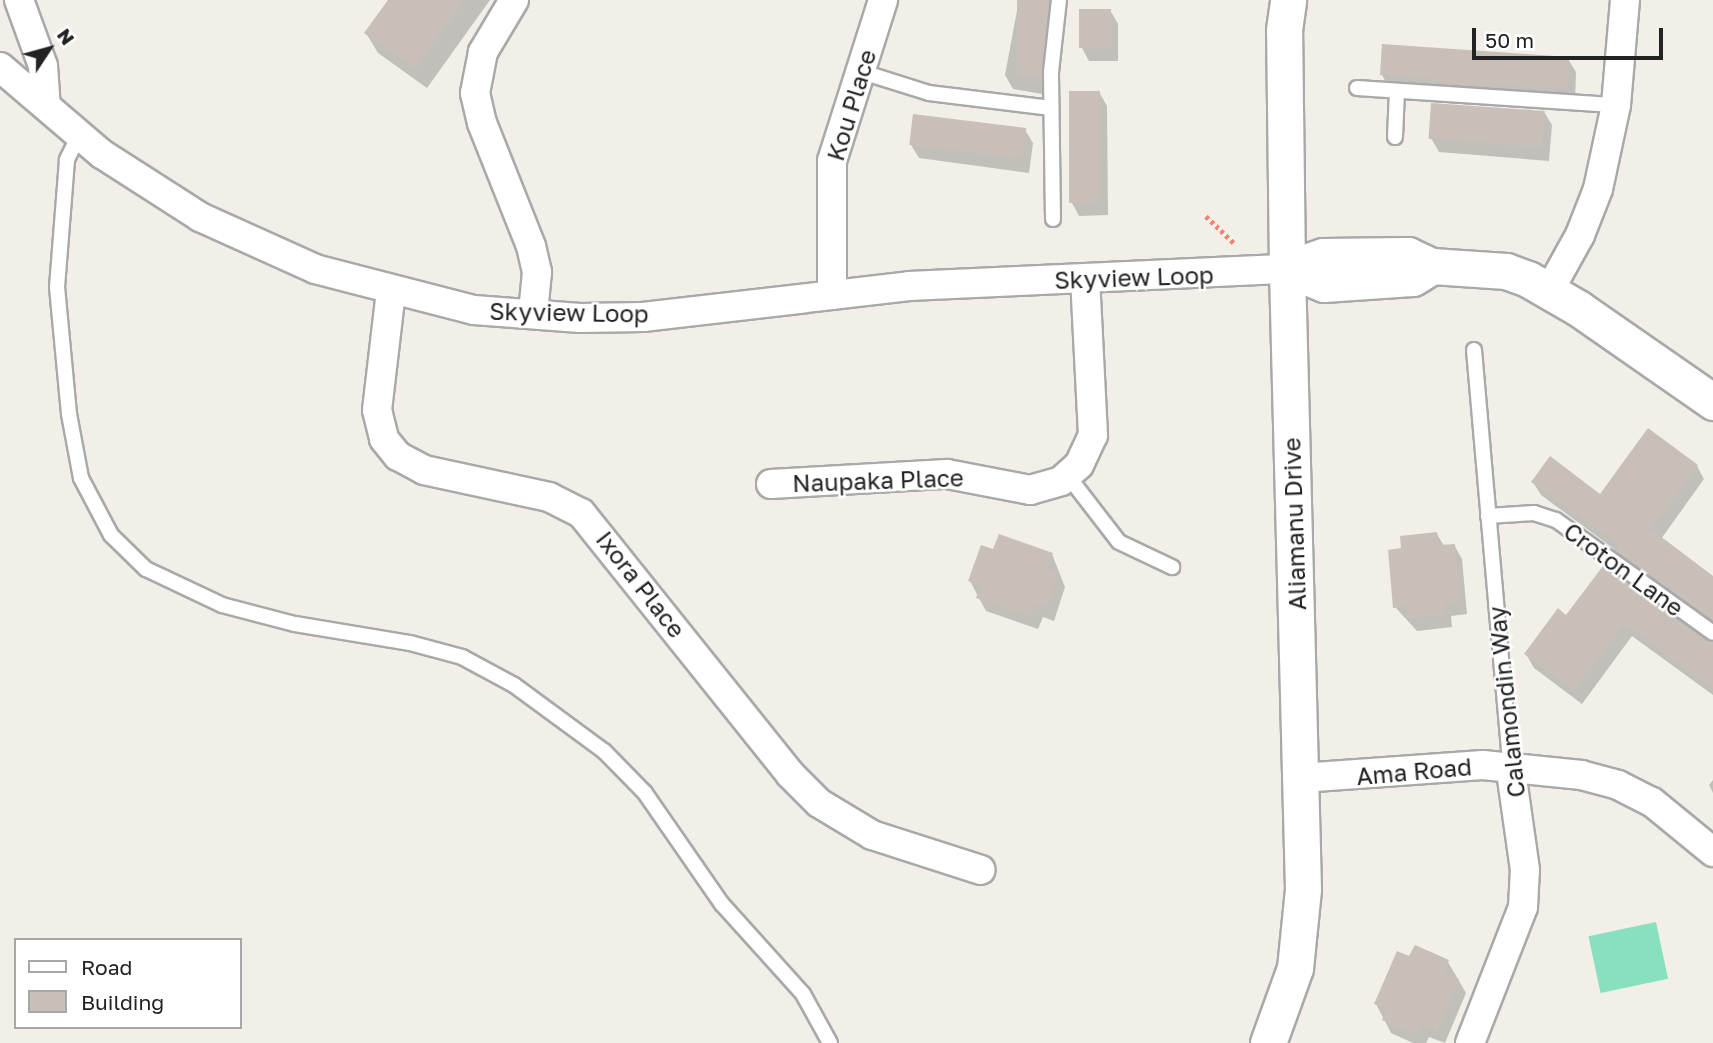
<!DOCTYPE html>
<html>
<head>
<meta charset="utf-8">
<style>
	body { margin:0 }
	#map { position:relative; width:1713px; height:1043px; overflow:hidden; background:#f2efe9; font-family:"Golos Text",sans-serif }
	div>[style] { position:absolute }
	[style*='--x'] { left:calc(var(--x)*1px); top:calc(var(--y)*1px); width:calc(var(--w)*1px); rotate:calc(var(--a)*1deg) }
	.pitch>* { inset:0; background:#88e0be; transform-origin:0 0 }
	.shadow>* { inset:0; background:#0003 }
	.building>* { inset:0; background:#c7bfb8; transform-origin:0 0 }
	.path>* { height:4.5px; margin-top:-2.25px; transform-origin:0; background:repeating-linear-gradient(90deg,#fa8072 0 3.5px,transparent 0 7px) }
	.roads { filter:drop-shadow(2px 0 #a9a9a9) drop-shadow(-2px 0 #a9a9a9) drop-shadow(0 2px #a9a9a9) drop-shadow(0 -2px #a9a9a9) }
	.service>* { height:14px; margin:-7px; padding:0 7px; transform-origin:7px; border-radius:7px; background:#fff }
	.minor>* { height:28px; margin:-14px; padding:0 14px; transform-origin:14px; border-radius:14px; background:#fff }
	.tertiary>* { height:35px; margin:-17.5px; padding:0 17.5px; transform-origin:17.5px; border-radius:17.5px; background:#fff }
	span { translate:-50% -50%; white-space:nowrap; text-align:center; line-height:1.15; -webkit-text-stroke:5px #fff; paint-order:stroke }
	.street-label { font-size:24px; color:#222 }
	.legend { position:absolute; left:14px; top:938px; width:228px; height:91px; box-sizing:border-box; background:#fff; border:2px solid #a7a7a7; margin:0; padding:9px 12px; list-style:none; font-size:21px; color:#222 }
	.legend li { display:flex; align-items:center; gap:14px; height:35px }
	.legend b { width:35px; border:2px solid #a7a7a7 }
	.north { position:absolute; left:14px; top:14px; width:70px; height:70px; -webkit-text-stroke:5px #fff; paint-order:stroke; rotate:54deg; font-size:19px; font-weight:700; line-height:28px; text-align:center; color:#222 }
	.north::after { content:''; display:block; margin:auto; width:24px; height:32px; background:#222; clip-path:polygon(50% 0,100% 100%,50% 72%,0 100%) }
	.scale { position:absolute; left:1472px; top:28px; width:191px; height:32px; box-sizing:border-box; border:4px solid #222; border-top:0; padding-left:9px; font-size:21px; line-height:24px; white-space:nowrap; color:#222; -webkit-text-stroke:5px #fff; paint-order:stroke }
</style>
</head>
<body>
<div id="map">
	<div class="pitch">
		<div style="left:1656px;top:922px;width:58px;height:69px;rotate:78deg"></div>
	</div>
	<div class="shadow">
		<div style="clip-path:polygon(390px 0,490px 0,427px 88px,378px 53px,366px 33px)"></div>
		<div style="clip-path:polygon(1019px 0,1059px 0,1042px 94px,1013px 89px,1005px 75px)"></div>
		<div style="clip-path:polygon(1110px 10px,1118px 24px,1118px 61px,1089px 61px,1082px 48px)"></div>
		<div style="clip-path:polygon(1568px 59px,1576px 72px,1575px 102px,1389px 88px,1382px 75px)"></div>
		<div style="clip-path:polygon(1099px 92px,1107px 106px,1108px 215px,1079px 216px,1072px 203px)"></div>
		<div style="clip-path:polygon(1544px 112px,1552px 125px,1549px 161px,1439px 152px,1431px 138px)"></div>
		<div style="clip-path:polygon(1025px 130px,1033px 143px,1029px 173px,919px 158px,911px 145px)"></div>
		<div style="clip-path:polygon(1697px 466px,1704px 479px,1661px 539px,1713px 578px,1713px 628px,1624px 564px,1617px 551px,1541px 495px,1533px 482px,1600px 497px)"></div>
		<div style="clip-path:polygon(1437px 534px,1444px 546px,1454px 545px,1462px 559px,1467px 614px,1451px 616px,1452px 627px,1417px 631px,1395px 607px,1403px 550px)"></div>
		<div style="clip-path:polygon(994px 551px,1052px 554px,1065px 587px,1054px 621px,1043px 617px,1038px 629px,986px 611px,970px 581px)"></div>
		<div style="clip-path:polygon(1603px 568px,1707px 643px,1713px 642px,1713px 695px,1632px 636px,1582px 704px,1534px 668px,1526px 654px,1567px 617px)"></div>
		<div style="clip-path:polygon(1713px 780px,1713px 793px,1709px 785px)"></div>
		<div style="clip-path:polygon(1410px 959px,1448px 962px,1466px 993px,1445px 1043px,1429px 1037px,1426px 1043px,1413px 1043px,1391px 1033px,1376px 1004px)"></div>
	</div>
	<div class="building">
		<div style="clip-path:polygon(388px 0,464px 0,415px 69px,364px 33px)"></div>
		<div style="left:1017px;top:0;width:32px;height:77px"></div>
		<div style="left:1079px;top:9px;width:32px;height:39px"></div>
		<div style="clip-path:polygon(1382px 44px,1569px 57px,1568px 89px,1433px 83px,1433px 79px,1380px 75px)"></div>
		<div style="left:1069px;top:91px;width:31px;height:112px"></div>
		<div style="left:1431px;top:103px;width:114px;height:36px;rotate:4deg"></div>
		<div style="left:913px;top:114px;width:114px;height:31px;rotate:7deg"></div>
		<div style="clip-path:polygon(1648px 428px,1698px 465px,1651px 529px,1713px 576px,1713px 621px,1614px 550px,1618px 545px,1531px 482px,1550px 456px,1600px 494px)"></div>
		<div style="clip-path:polygon(1437px 532px,1439px 545px,1455px 544px,1461px 601px,1444px 603px,1445px 614px,1407px 618px,1406px 606px,1393px 608px,1388px 550px,1401px 548px,1400px 536px)"></div>
		<div style="clip-path:polygon(999px 534px,1053px 553px,1048px 568px,1059px 572px,1046px 608px,1035px 604px,1031px 617px,976px 598px,981px 585px,968px 581px,981px 545px,993px 549px)"></div>
		<div style="clip-path:polygon(1603px 566px,1713px 643px,1713px 689px,1624px 624px,1574px 691px,1524px 654px,1558px 608px,1566px 615px)"></div>
		<div style="clip-path:polygon(1415px 945px,1449px 960px,1444px 972px,1459px 979px,1437px 1032px,1421px 1025px,1417px 1036px,1382px 1020px,1387px 1009px,1374px 1004px,1397px 951px,1409px 956px)"></div>
	</div>
	<div class="path">
		<div style="--x:1206;--y:216;--w:40;--a:44"></div>
	</div>
	<div class="roads">
		<div class="service">
			<div style="--x:859;--y:71;--w:73;--a:17.4"></div>
			<div style="--x:929;--y:93;--w:123;--a:7"></div>
			<div style="--x:1357;--y:88;--w:260;--a:3.8"></div>
			<div style="--x:79;--y:135;--w:28;--a:116"></div>
			<div style="--x:67;--y:160;--w:127;--a:94.5"></div>
			<div style="--x:57;--y:287;--w:128;--a:84.6"></div>
			<div style="--x:69;--y:414;--w:65;--a:79.4"></div>
			<div style="--x:81;--y:478;--w:64;--a:62.2"></div>
			<div style="--x:111;--y:535;--w:49;--a:44.2"></div>
			<div style="--x:146;--y:569;--w:84;--a:25.3"></div>
			<div style="--x:222;--y:605;--w:75;--a:14.6"></div>
			<div style="--x:295;--y:624;--w:117;--a:9.4"></div>
			<div style="--x:410;--y:643;--w:54;--a:15.1"></div>
			<div style="--x:462;--y:657;--w:59;--a:28.3"></div>
			<div style="--x:514;--y:685;--w:112;--a:36.3"></div>
			<div style="--x:604;--y:751;--w:59;--a:45.7"></div>
			<div style="--x:645;--y:793;--w:135;--a:55.3"></div>
			<div style="--x:722;--y:904;--w:121;--a:48"></div>
			<div style="--x:803;--y:994;--w:56;--a:61.1"></div>
			<div style="--x:1395;--y:137;--w:46;--a:-87.5"></div>
			<div style="--x:1053;--y:219;--w:147;--a:-90.8"></div>
			<div style="--x:1051;--y:72;--w:72;--a:-83.7"></div>
			<div style="--x:1474;--y:350;--w:417;--a:85"></div>
			<div style="--x:1068;--y:476;--w:83;--a:52.3"></div>
			<div style="--x:1119;--y:542;--w:59;--a:25.3"></div>
			<div style="--x:1488;--y:516;--w:46;--a:-3.7"></div>
			<div style="--x:1534;--y:513;--w:23;--a:18"></div>
			<div style="--x:1556;--y:520;--w:193;--a:35.7"></div>
		</div>
		<div class="minor">
			<div style="--x:19;--y:0;--w:70;--a:70"></div>
			<div style="--x:43;--y:66;--w:39;--a:86"></div>
			<div style="--x:514;--y:0;--w:61;--a:120.8"></div>
			<div style="--x:483;--y:52;--w:42;--a:101"></div>
			<div style="--x:475;--y:93;--w:31;--a:77"></div>
			<div style="--x:482;--y:123;--w:132;--a:68.3"></div>
			<div style="--x:531;--y:246;--w:27;--a:77"></div>
			<div style="--x:537;--y:272;--w:41;--a:95.6"></div>
			<div style="--x:0;--y:67;--w:134;--a:40.5"></div>
			<div style="--x:102;--y:154;--w:117;--a:32.7"></div>
			<div style="--x:200;--y:217;--w:126;--a:24.3"></div>
			<div style="--x:315;--y:269;--w:164;--a:14.5"></div>
			<div style="--x:474;--y:310;--w:106;--a:4.3"></div>
			<div style="--x:580;--y:318;--w:63;--a:-0.9"></div>
			<div style="--x:643;--y:317;--w:268;--a:-6.6"></div>
			<div style="--x:909;--y:286;--w:378;--a:-2.6"></div>
			<div style="--x:391;--y:291;--w:120;--a:96.7"></div>
			<div style="--x:377;--y:410;--w:30;--a:76"></div>
			<div style="--x:384;--y:439;--w:22;--a:51"></div>
			<div style="--x:398;--y:456;--w:30;--a:28"></div>
			<div style="--x:424;--y:470;--w:128;--a:12.2"></div>
			<div style="--x:549;--y:497;--w:36;--a:27"></div>
			<div style="--x:581;--y:513;--w:334;--a:51.3"></div>
			<div style="--x:790;--y:774;--w:41;--a:45"></div>
			<div style="--x:819;--y:803;--w:62;--a:31.1"></div>
			<div style="--x:872;--y:835;--w:114;--a:17.8"></div>
			<div style="--x:1549;--y:291;--w:64;--a:-61"></div>
			<div style="--x:1580;--y:235;--w:49;--a:-68.6"></div>
			<div style="--x:1598;--y:189;--w:86;--a:-77.9"></div>
			<div style="--x:1616;--y:105;--w:105;--a:-85.1"></div>
			<div style="--x:832;--y:295;--w:134;--a:-90"></div>
			<div style="--x:832;--y:161;--w:169;--a:-72.4"></div>
			<div style="--x:771;--y:484;--w:176;--a:-3.3"></div>
			<div style="--x:947;--y:474;--w:85;--a:10.9"></div>
			<div style="--x:1030;--y:490;--w:32;--a:-16"></div>
			<div style="--x:1061;--y:481;--w:24;--a:-42"></div>
			<div style="--x:1079;--y:465;--w:33;--a:-65"></div>
			<div style="--x:1093;--y:435;--w:156;--a:-92.9"></div>
			<div style="--x:1301;--y:778;--w:182;--a:-4.1"></div>
			<div style="--x:1483;--y:765;--w:99;--a:5.8"></div>
			<div style="--x:1581;--y:775;--w:38;--a:15"></div>
			<div style="--x:1618;--y:785;--w:38;--a:27"></div>
			<div style="--x:1652;--y:802;--w:79;--a:39.3"></div>
			<div style="--x:1470;--y:1043;--w:146;--a:-68.7"></div>
			<div style="--x:1523;--y:907;--w:37;--a:-87"></div>
			<div style="--x:1525;--y:870;--w:106;--a:-98.1"></div>
		</div>
		<div class="tertiary">
			<div style="--x:1287;--y:269;--w:38;--a:-20"></div>
			<div style="--x:1323;--y:256;--w:85;--a:-0.7"></div>
			<div style="--x:1408;--y:255;--w:26;--a:25"></div>
			<div style="--x:1432;--y:266;--w:74;--a:3.9"></div>
			<div style="--x:1506;--y:271;--w:23;--a:20"></div>
			<div style="--x:1528;--y:279;--w:58;--a:30.1"></div>
			<div style="--x:1578;--y:308;--w:165;--a:34.8"></div>
			<div style="--x:1287;--y:269;--w:40;--a:22"></div>
			<div style="--x:1324;--y:284;--w:89;--a:-3.9"></div>
			<div style="--x:1413;--y:278;--w:19;--a:-32"></div>
			<div style="--x:1268;--y:1043;--w:80;--a:-70.2"></div>
			<div style="--x:1295;--y:968;--w:79;--a:-84.2"></div>
			<div style="--x:1303;--y:889;--w:620;--a:-91.48"></div>
			<div style="--x:1287;--y:269;--w:239;--a:-90.7"></div>
			<div style="--x:1284;--y:30;--w:30;--a:-82"></div>
		</div>
	</div>
	<div class="street-label">
		<span style="left:851px;top:105px;rotate:-73deg">Kou Place</span>
		<span style="left:1134px;top:277px;rotate:-2deg">Skyview Loop</span>
		<span style="left:569px;top:312px;rotate:1deg">Skyview Loop</span>
		<span style="left:878px;top:480px;rotate:-2deg">Naupaka Place</span>
		<span style="left:1294px;top:524px;rotate:-92deg">Aliamanu Drive</span>
		<span style="left:1624px;top:569px;rotate:36deg">Croton Lane</span>
		<span style="left:641px;top:584px;rotate:52deg">Ixora Place</span>
		<span style="left:1506px;top:702px;rotate:-96deg">Calamondin Way</span>
		<span style="left:1414px;top:771px;rotate:-5deg">Ama Road</span>
	</div>
	<ul class="legend">
	<li><b style="height:9px;background:#fff"></b>Road</li>
	<li><b style="height:19px;background:#c7bfb8"></b>Building</li>
	</ul>
	<div class="north">N</div>
	<div class="scale">50 m</div>
</div>
</body>
</html>
